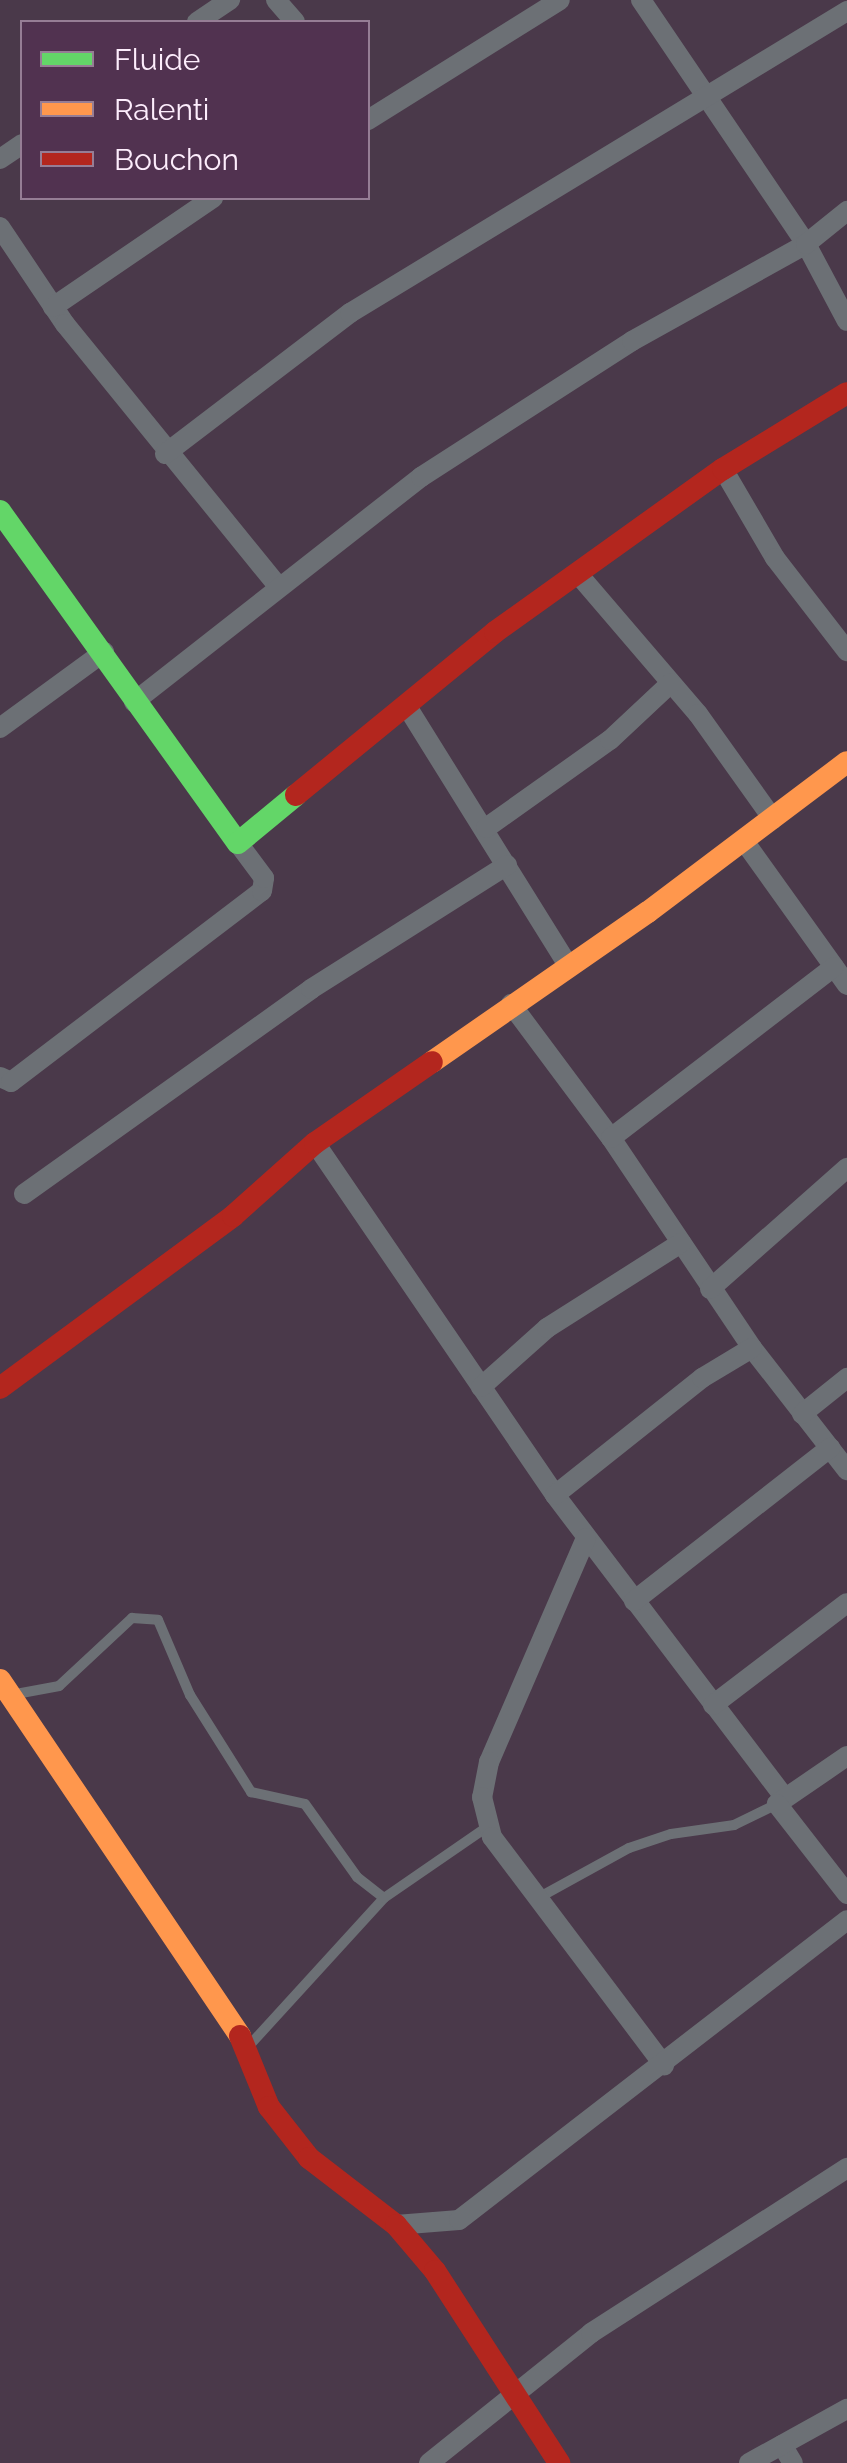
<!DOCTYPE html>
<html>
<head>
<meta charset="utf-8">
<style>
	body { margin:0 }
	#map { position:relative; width:847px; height:2463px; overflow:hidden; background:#4a394a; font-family:Raleway,sans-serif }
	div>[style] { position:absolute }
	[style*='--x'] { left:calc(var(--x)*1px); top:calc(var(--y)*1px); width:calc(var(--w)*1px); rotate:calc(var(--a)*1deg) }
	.lane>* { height:10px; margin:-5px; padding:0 5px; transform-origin:5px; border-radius:5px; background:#6c7075 }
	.street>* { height:20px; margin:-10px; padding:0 10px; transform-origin:10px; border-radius:10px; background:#6c7075 }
	.fast>* { height:22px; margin:-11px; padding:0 11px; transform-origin:11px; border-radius:11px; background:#63d668 }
	.slow>* { height:22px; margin:-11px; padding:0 11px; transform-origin:11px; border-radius:11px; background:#ff974d }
	.jam>* { height:22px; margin:-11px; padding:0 11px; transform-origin:11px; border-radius:11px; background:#b3261e }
	span { translate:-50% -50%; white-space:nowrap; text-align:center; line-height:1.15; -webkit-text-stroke:8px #513250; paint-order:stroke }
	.legend { position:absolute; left:20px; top:20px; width:350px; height:180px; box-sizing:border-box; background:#513250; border:2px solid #967d95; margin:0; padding:12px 18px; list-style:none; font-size:30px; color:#fdedfc }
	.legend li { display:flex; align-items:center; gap:20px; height:50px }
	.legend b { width:50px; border:2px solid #967d95 }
</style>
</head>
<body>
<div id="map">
	<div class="lane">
		<div style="--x:16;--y:1694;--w:44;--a:-10.5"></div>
		<div style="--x:59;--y:1686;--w:100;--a:-43"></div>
		<div style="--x:132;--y:1618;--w:26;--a:4"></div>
		<div style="--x:158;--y:1620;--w:82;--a:66.9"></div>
		<div style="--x:190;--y:1695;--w:115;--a:57.8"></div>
		<div style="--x:251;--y:1792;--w:55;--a:12.5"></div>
		<div style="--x:305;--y:1804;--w:90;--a:54.5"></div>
		<div style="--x:357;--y:1877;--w:34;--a:38"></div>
		<div style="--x:538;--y:1898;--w:104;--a:-28.8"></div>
		<div style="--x:629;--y:1848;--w:44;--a:-18.4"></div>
		<div style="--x:671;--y:1834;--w:64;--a:-8.1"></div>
		<div style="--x:734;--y:1825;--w:48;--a:-26"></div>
		<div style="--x:247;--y:2048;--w:203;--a:-47.6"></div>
		<div style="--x:384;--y:1898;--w:125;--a:-34.6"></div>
	</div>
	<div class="street">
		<div style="--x:276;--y:0;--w:29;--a:49"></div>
		<div style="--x:641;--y:0;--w:295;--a:55.9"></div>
		<div style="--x:806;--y:244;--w:87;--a:62"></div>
		<div style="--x:197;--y:22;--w:40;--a:-34"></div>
		<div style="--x:368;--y:120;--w:226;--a:-32"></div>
		<div style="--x:0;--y:159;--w:27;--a:-34"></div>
		<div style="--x:0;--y:227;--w:117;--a:56.2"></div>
		<div style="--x:65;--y:324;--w:336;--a:50.9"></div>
		<div style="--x:53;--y:307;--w:194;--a:-34.3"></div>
		<div style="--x:165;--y:454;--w:233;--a:-37.3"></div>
		<div style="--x:350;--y:313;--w:582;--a:-31.28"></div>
		<div style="--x:723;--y:469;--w:103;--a:59.7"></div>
		<div style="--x:775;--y:558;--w:118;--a:52.3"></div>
		<div style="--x:578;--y:574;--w:184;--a:49.4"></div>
		<div style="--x:698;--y:714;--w:129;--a:54.5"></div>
		<div style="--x:134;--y:702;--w:365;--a:-38.1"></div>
		<div style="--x:421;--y:477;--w:251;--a:-32.8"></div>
		<div style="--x:632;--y:341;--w:199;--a:-29.1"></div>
		<div style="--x:806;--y:244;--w:53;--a:-38.8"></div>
		<div style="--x:406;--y:705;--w:309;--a:58.1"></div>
		<div style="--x:0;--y:728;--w:129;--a:-36.2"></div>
		<div style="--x:486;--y:828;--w:152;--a:-35.4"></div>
		<div style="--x:610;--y:740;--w:83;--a:-43.1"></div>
		<div style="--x:744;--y:841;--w:177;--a:54.4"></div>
		<div style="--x:511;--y:1004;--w:167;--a:53.3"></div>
		<div style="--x:611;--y:1138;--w:253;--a:56.1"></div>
		<div style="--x:752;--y:1348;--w:155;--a:52.1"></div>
		<div style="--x:0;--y:1077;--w:12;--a:24"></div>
		<div style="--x:11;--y:1082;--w:315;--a:-37.3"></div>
		<div style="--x:262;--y:891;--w:13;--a:-81"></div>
		<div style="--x:264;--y:878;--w:44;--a:-126.6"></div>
		<div style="--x:611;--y:1138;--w:281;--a:-37.5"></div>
		<div style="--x:315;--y:1143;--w:426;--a:55.7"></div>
		<div style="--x:555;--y:1495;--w:380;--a:52.8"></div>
		<div style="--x:24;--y:1194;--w:353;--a:-35.5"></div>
		<div style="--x:311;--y:989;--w:232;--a:-32.3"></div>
		<div style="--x:710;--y:1289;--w:183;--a:-41.5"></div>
		<div style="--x:481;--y:1387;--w:89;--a:-41.8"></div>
		<div style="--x:547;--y:1328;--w:159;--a:-32.4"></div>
		<div style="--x:802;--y:1414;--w:58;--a:-38.7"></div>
		<div style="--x:555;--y:1495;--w:188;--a:-38.5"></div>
		<div style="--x:702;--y:1378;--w:58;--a:-31"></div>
		<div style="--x:586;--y:1538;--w:244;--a:113.4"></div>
		<div style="--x:489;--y:1762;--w:36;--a:101"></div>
		<div style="--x:482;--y:1797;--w:41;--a:76"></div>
		<div style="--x:492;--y:1837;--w:286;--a:53"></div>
		<div style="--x:634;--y:1601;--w:249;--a:-38"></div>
		<div style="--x:713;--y:1705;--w:168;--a:-37.3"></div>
		<div style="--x:847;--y:1756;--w:85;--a:145.6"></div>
		<div style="--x:777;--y:1804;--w:114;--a:52.1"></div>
		<div style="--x:396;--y:2225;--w:63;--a:-4.5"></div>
		<div style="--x:459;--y:2220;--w:490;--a:-37.7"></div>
		<div style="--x:782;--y:2445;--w:21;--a:59"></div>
		<div style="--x:429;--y:2463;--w:208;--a:-38.7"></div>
		<div style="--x:591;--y:2333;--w:305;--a:-32.8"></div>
		<div style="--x:749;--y:2463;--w:112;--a:-28.9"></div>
	</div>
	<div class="fast">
		<div style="--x:0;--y:511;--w:408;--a:54.4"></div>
		<div style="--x:238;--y:843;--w:75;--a:-39.6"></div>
	</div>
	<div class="slow">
		<div style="--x:432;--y:1062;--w:263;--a:-34.8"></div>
		<div style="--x:648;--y:912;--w:249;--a:-37"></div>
		<div style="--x:0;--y:1680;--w:429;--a:56"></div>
	</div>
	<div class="jam">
		<div style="--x:296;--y:795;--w:257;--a:-39.3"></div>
		<div style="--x:495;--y:632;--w:280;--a:-35.6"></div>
		<div style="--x:723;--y:469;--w:145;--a:-31.5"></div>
		<div style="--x:0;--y:1388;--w:290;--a:-36.4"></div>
		<div style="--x:233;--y:1216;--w:110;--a:-41.7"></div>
		<div style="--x:315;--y:1143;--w:142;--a:-34.7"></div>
		<div style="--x:240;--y:2036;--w:77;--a:67.8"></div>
		<div style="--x:269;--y:2107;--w:65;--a:51.9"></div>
		<div style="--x:309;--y:2158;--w:110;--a:37.6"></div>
		<div style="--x:396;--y:2225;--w:60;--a:49.7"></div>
		<div style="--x:435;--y:2271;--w:229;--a:57.1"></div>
	</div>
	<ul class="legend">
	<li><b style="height:12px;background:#63d668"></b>Fluide</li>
	<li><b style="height:12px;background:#ff974d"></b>Ralenti</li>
	<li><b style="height:12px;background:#b3261e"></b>Bouchon</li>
	</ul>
</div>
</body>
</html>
